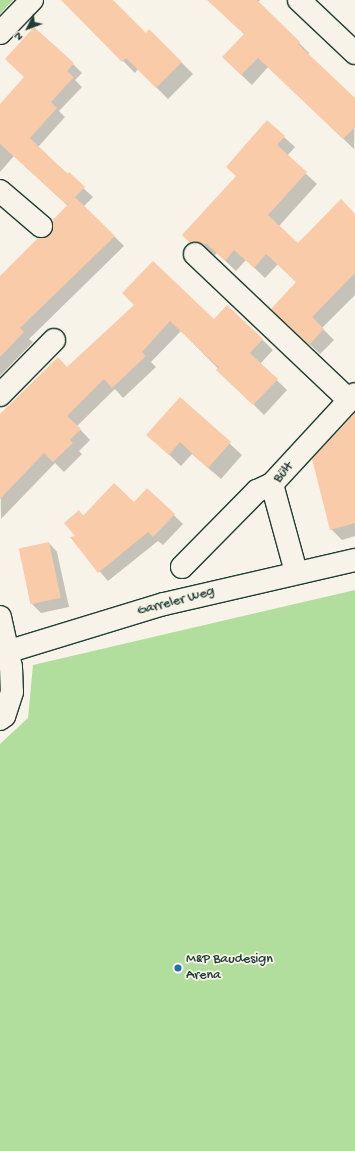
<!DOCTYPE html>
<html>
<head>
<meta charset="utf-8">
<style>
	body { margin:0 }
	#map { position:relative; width:355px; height:1151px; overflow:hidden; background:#f7f3e8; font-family:"Gochi Hand",sans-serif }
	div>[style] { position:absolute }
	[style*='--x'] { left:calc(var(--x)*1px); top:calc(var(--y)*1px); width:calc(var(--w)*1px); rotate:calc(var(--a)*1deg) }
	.green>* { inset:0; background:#b1de9d }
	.shadow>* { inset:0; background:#0003 }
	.building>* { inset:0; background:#f9cba8; transform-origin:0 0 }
	.roads { filter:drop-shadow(1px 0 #1f3d34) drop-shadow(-1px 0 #1f3d34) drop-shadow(0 1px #1f3d34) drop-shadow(0 -1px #1f3d34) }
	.minor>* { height:22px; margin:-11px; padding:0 11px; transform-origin:11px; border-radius:11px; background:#f7f3e8 }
	.dots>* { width:11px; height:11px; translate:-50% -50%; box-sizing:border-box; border:2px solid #f7f3e8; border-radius:50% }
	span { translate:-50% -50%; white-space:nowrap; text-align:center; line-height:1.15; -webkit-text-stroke:3.5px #f7f3e8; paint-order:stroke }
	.street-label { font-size:14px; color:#1f3d34 }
	.poi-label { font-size:14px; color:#1f3d34 }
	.left { translate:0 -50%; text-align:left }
	.north { position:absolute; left:8px; top:8px; width:40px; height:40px; -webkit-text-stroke:3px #f7f3e8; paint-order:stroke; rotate:228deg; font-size:11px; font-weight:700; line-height:16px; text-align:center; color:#1f3d34 }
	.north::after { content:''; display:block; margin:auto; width:14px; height:18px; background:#1f3d34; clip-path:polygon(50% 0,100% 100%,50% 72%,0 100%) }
</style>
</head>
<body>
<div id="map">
	<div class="green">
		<div style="clip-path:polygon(0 0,13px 0,0 14px)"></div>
		<div style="clip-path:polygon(355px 590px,355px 1151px,0 1151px,0 744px,28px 718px,33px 665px)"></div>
	</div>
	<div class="shadow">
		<div style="clip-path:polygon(111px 0,146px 34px,149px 30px,193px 74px,168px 99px,138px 69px,135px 73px,63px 1px)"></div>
		<div style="clip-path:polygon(208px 0,260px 0,258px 2px,309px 53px,308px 55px,355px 99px,354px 149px,268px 67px,252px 85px,233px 67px,245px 35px)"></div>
		<div style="clip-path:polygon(73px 64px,82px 73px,75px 80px,82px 87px,59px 111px,65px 117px,38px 147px,93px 197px,84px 206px,124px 246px,29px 339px,33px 342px,0 376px,0 278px,51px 235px,68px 206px,14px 156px,0 172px,0 106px)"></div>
		<div style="clip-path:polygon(evenodd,284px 137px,295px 147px,287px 156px,317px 184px,279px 226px,298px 245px,355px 215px,355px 295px,322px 328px,334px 340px,320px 354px,283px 319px,297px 283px,278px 264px,265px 278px,246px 260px,236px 271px,217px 253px,215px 255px,209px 252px,202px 253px,183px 235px,284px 137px,197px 241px,203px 242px,194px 243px,197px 241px)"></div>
		<div style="clip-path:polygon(135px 305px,214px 320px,227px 306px,273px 350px,260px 364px,287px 390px,264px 415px,181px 331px,151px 362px,156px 367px,123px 398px,115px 389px,77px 426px,90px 440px,79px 451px,82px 454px,64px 472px,55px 463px,1px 519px,0 420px,68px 369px)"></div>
		<div style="clip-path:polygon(180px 398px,242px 455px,221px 479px,192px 454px,181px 466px,160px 446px)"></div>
		<div style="clip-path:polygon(355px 414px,355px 536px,342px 540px,331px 529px)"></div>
		<div style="clip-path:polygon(147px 489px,183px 524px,163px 545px,158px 541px,108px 581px,71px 538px,76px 537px,79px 512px,84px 516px,134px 503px)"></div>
		<div style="clip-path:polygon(49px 543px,57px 552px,69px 607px,41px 613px,32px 604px)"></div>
	</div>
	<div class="building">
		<div style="clip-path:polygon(61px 0,113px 0,146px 33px,149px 29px,182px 62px,156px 88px,126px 58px,122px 62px)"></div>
		<div style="clip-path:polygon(207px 0,257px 0,300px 42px,298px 44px,355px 98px,355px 127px,343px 139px,258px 58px,241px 75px,222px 57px,244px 34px)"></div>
		<div style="clip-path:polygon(34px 27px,74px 63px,67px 71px,74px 77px,51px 102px,57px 108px,30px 138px,67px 174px,69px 172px,85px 187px,67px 205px,0 144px,0 104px,24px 77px,5px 59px)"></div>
		<div style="clip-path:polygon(267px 120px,285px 136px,277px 145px,307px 172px,268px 215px,298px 243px,341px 199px,355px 214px,355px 273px,312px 317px,324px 329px,309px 345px,271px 309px,296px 282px,266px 254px,254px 268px,234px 250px,225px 261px,206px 243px,204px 245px,198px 242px,190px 243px,182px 235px,236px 176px,226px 167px)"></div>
		<div style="clip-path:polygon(75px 197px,115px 236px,20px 328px,24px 332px,0 357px,0 276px,38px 238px,50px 234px,53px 228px,52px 221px)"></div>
		<div style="clip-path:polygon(153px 261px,214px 319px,227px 305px,263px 339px,250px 353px,278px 379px,253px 405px,216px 370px,219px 368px,170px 321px,142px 352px,146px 356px,112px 388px,104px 379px,67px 416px,81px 429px,70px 440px,73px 443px,53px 462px,44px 453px,0 499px,0 414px,58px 357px,67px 367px,134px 305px,122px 293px)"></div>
		<div style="clip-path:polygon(180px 397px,231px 442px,208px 468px,180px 442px,169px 455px,146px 435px)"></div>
		<div style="clip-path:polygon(355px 413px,355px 523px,330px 530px,312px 459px)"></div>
		<div style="clip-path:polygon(114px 483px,134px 502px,147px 488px,175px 514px,153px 537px,148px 532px,98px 573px,70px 537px,75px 536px,64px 523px,79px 510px,83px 516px)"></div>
		<div style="left:49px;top:542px;width:57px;height:31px;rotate:78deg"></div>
	</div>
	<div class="roads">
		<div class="minor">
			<div style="--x:299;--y:0;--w:77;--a:43.4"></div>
			<div style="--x:0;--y:33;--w:46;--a:-45.9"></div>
			<div style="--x:0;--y:191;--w:54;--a:40.5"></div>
			<div style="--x:195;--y:254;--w:212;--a:43.5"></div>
			<div style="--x:0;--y:395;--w:77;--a:-45.5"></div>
			<div style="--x:182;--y:567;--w:107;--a:-45.4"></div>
			<div style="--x:257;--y:491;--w:17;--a:-25"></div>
			<div style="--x:296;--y:572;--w:91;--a:-105.3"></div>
			<div style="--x:272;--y:484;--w:122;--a:-47.3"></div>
			<div style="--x:0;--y:617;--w:51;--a:77.6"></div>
			<div style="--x:11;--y:667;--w:25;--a:88"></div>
			<div style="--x:12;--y:692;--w:25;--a:108"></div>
			<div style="--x:4;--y:716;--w:5;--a:143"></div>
			<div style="--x:0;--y:654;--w:171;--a:-17"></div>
			<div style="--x:164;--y:604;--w:196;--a:-13"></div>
		</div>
	</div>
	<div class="dots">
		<div style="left:178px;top:968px;background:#1f6fb2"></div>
	</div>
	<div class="street-label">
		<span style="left:284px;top:473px;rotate:-50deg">Bült</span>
		<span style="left:176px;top:602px;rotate:-15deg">Garreler Weg</span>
	</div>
	<div class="poi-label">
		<span class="left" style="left:186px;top:968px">M&amp;P Baudesign<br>Arena</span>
	</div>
	<div class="north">N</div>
</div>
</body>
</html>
